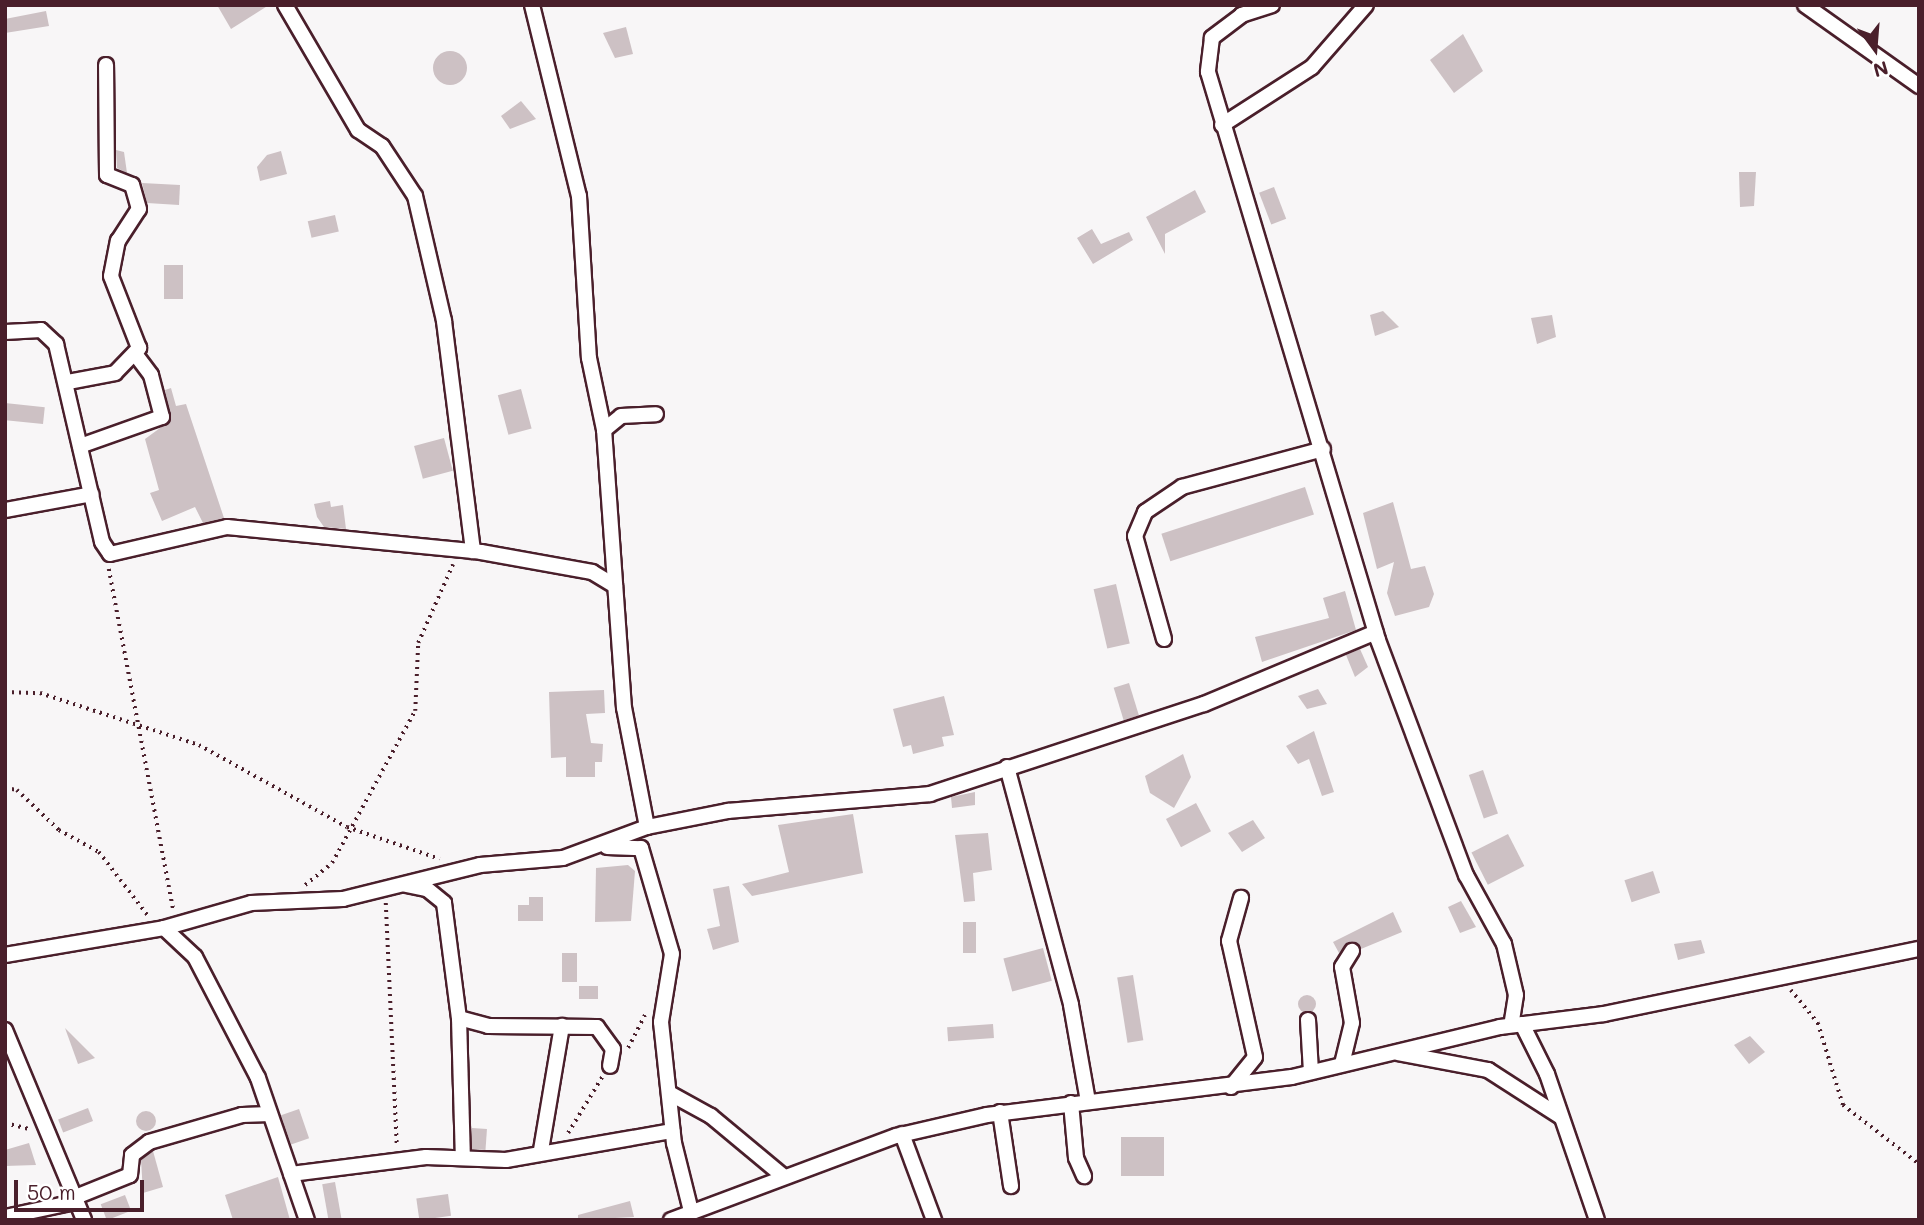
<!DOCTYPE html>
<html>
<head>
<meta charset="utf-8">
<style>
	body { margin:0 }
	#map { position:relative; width:1924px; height:1225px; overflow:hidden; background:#f8f6f7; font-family:Mali,sans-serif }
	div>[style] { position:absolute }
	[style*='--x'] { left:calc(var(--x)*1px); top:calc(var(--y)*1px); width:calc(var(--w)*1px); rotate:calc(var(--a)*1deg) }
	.building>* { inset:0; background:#cdc1c4; transform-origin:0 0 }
	.round { border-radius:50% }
	.path>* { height:3.5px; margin-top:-1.75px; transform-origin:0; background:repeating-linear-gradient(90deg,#4a1f2b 0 2px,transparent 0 7px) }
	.roads { filter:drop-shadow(2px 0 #4a1f2b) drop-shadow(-2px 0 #4a1f2b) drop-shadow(0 2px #4a1f2b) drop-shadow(0 -2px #4a1f2b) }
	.street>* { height:14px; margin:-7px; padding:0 7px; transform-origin:7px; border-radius:7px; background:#fff }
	span { translate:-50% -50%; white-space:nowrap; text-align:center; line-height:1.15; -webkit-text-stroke:5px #fff; paint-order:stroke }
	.frame { position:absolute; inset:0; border:7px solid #4a1f2b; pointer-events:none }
	.north { position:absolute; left:1840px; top:14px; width:70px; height:70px; -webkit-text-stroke:5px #fff; paint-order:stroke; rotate:164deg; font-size:19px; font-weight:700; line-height:28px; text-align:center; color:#4a1f2b }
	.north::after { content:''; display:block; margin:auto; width:24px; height:32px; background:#4a1f2b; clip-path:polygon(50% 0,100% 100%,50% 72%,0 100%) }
	.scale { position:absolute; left:14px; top:1180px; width:130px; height:32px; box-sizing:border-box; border:4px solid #4a1f2b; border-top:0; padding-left:9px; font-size:21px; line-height:24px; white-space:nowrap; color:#4a1f2b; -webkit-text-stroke:5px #fff; paint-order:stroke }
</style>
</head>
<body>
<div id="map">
	<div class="building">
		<div style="clip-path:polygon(217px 5px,269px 5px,231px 29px)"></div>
		<div style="clip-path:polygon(46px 11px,49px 26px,5px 33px,5px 19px)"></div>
		<div style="clip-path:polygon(626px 27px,633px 54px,615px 58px,603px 33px)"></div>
		<div style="clip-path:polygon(1463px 34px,1483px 71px,1454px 93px,1430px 60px)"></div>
		<div class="round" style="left:433px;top:51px;width:34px;height:34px"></div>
		<div style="clip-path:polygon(521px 101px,536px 119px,510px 129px,501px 116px)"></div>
		<div style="clip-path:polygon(116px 150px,124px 152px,127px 173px,117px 168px)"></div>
		<div style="clip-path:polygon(281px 151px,287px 174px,260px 181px,257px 167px,267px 155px)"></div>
		<div style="clip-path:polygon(1739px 172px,1756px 172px,1754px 206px,1740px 207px)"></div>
		<div style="clip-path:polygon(142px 183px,180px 185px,179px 205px,147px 203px)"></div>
		<div style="left:1274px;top:187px;width:34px;height:16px;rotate:69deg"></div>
		<div style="clip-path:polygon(1195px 190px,1206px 212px,1165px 234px,1165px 254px,1146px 217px)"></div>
		<div style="left:335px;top:215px;width:17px;height:28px;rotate:77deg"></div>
		<div style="clip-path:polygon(1092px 229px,1101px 244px,1129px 232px,1133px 240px,1093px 264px,1077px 238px)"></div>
		<div style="left:164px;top:265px;width:19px;height:34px"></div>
		<div style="clip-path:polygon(1383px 311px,1399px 327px,1375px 336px,1370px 315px)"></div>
		<div style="clip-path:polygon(1552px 315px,1556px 337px,1537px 344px,1531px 318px)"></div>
		<div style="clip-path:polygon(171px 388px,176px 406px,186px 404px,224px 518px,203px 523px,195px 507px,162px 521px,150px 493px,159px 490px,145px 439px,171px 420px,165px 390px)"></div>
		<div style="left:521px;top:389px;width:41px;height:24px;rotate:75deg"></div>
		<div style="left:5px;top:403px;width:40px;height:17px;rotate:6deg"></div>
		<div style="left:444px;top:438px;width:34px;height:31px;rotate:75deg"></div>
		<div style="left:1305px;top:487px;width:29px;height:151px;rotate:72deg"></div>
		<div style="clip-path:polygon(330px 501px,331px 507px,343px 505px,346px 529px,324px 527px,317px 517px,314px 504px)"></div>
		<div style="clip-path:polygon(1393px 502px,1411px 569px,1425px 566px,1434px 594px,1429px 607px,1395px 616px,1387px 593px,1394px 562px,1377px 569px,1363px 513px)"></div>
		<div style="left:1116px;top:584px;width:61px;height:23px;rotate:77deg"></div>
		<div style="clip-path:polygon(1345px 591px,1356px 630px,1262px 662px,1255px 637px,1329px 618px,1323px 598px)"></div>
		<div style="clip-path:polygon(1360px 649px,1368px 667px,1355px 677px,1346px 655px)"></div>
		<div style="left:1129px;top:683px;width:34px;height:16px;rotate:73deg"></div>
		<div style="clip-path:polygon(1318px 689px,1327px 704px,1307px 709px,1298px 696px)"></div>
		<div style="clip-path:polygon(604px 690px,605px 713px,586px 714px,591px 743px,603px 744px,602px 762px,595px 762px,595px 777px,566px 777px,566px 757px,551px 758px,549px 692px)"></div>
		<div style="clip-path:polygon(944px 696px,954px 735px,942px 737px,944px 746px,913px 754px,911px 745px,903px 747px,893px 709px)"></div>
		<div style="clip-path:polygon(1314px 731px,1334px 792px,1322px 796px,1309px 759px,1298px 764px,1286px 746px)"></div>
		<div style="clip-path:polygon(1183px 754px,1191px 777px,1174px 808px,1150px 793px,1145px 776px)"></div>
		<div style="left:1483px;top:770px;width:46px;height:15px;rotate:71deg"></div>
		<div style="clip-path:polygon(975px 792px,975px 805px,952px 808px,951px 797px)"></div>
		<div style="left:1196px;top:803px;width:32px;height:34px;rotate:62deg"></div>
		<div style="clip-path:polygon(853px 814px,863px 873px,752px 896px,742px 884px,789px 872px,778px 825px)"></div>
		<div style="clip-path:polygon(1253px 820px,1265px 838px,1242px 852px,1228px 833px)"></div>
		<div style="clip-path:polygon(988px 833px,992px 870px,973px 873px,975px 901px,964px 902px,955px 835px)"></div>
		<div style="left:1508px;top:834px;width:36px;height:41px;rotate:63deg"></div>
		<div style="clip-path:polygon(628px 865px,635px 871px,631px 921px,595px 922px,596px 868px)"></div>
		<div style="left:1653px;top:871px;width:23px;height:30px;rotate:72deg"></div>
		<div style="clip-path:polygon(729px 886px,739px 942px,713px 950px,707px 929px,720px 926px,713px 889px)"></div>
		<div style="clip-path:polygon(529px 897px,543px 897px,543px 921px,518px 921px,518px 905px,529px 905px)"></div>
		<div style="clip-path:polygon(1461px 901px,1476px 927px,1460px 933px,1448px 907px)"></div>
		<div style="clip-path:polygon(1393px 912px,1402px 932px,1361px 949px,1348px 942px,1339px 953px,1333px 942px)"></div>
		<div style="left:963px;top:922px;width:13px;height:31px"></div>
		<div style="clip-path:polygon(1701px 940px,1705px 953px,1678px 960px,1674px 944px)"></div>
		<div style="left:1043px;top:948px;width:34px;height:41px;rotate:75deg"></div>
		<div style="left:562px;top:953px;width:15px;height:29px"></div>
		<div style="left:1133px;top:975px;width:66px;height:16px;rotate:81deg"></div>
		<div style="left:579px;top:986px;width:19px;height:13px"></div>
		<div class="round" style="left:1298px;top:995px;width:18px;height:18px"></div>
		<div style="left:993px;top:1024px;width:14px;height:46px;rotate:86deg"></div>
		<div style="clip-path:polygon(65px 1028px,95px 1058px,78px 1064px)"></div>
		<div style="clip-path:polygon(1750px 1036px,1765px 1052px,1749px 1064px,1734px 1045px)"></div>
		<div style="left:88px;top:1108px;width:14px;height:32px;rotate:69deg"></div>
		<div style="left:299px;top:1109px;width:31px;height:19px;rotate:71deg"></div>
		<div class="round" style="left:136px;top:1111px;width:20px;height:20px"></div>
		<div style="left:472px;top:1128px;width:15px;height:21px;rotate:4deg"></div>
		<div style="left:1121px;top:1137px;width:43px;height:39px"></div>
		<div style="clip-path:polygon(29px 1143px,36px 1165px,5px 1166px,5px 1150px)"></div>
		<div style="clip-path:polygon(153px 1151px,163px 1187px,143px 1193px,141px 1160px)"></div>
		<div style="clip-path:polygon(278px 1177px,290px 1220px,233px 1220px,225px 1195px)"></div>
		<div style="left:335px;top:1182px;width:39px;height:13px;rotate:80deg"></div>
		<div style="left:448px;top:1194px;width:22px;height:32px;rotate:82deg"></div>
		<div style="left:125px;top:1195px;width:17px;height:26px;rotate:69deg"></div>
		<div style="clip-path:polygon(630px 1201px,634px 1217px,578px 1220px,578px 1215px)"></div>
	</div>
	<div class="path">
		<div style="--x:109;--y:569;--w:346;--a:79.3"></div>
		<div style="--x:5;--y:692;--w:35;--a:2"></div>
		<div style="--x:40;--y:693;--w:167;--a:18.1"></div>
		<div style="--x:199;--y:745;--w:169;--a:29"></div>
		<div style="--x:347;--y:827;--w:98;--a:19"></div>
		<div style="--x:5;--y:788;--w:12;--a:9"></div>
		<div style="--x:17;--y:790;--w:58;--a:43.6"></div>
		<div style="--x:59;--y:830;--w:46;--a:28.8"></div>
		<div style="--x:99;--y:852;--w:82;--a:52.4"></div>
		<div style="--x:305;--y:885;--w:35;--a:-39"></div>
		<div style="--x:332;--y:863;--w:173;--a:-61.4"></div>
		<div style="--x:415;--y:711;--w:68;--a:-87.5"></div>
		<div style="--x:418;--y:643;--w:86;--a:-66.1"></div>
		<div style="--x:386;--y:903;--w:244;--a:87.4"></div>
		<div style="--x:1791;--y:990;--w:43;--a:50.7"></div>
		<div style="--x:1818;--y:1023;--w:86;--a:73"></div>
		<div style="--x:1843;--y:1105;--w:96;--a:37.8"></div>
		<div style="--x:628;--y:1048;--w:37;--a:-63"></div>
		<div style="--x:5;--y:1123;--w:25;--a:14"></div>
		<div style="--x:568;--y:1133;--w:66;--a:-58.7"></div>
	</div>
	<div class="roads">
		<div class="street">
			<div style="--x:285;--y:5;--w:145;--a:59.7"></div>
			<div style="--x:358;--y:130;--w:29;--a:34"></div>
			<div style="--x:382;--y:146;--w:60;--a:56.6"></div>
			<div style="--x:415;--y:196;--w:128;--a:76.9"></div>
			<div style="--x:444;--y:321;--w:232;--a:82.8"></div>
			<div style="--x:532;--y:5;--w:197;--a:76.2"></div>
			<div style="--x:579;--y:196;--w:162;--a:86.5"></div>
			<div style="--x:589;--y:358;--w:74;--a:78.2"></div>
			<div style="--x:1272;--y:5;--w:32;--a:162"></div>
			<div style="--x:1242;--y:15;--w:38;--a:143"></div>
			<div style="--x:1212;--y:38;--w:34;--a:97"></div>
			<div style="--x:1208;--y:72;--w:593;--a:73.34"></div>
			<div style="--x:1378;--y:640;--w:251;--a:69.5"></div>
			<div style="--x:1466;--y:875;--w:79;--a:61.2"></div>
			<div style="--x:1504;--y:944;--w:52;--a:76.8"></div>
			<div style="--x:1516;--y:995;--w:30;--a:99"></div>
			<div style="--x:1805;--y:5;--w:140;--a:35.4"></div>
			<div style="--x:1222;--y:125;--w:107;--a:-32.8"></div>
			<div style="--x:1312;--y:67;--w:82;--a:-48.9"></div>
			<div style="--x:5;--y:332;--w:36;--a:-3"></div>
			<div style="--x:41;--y:330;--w:21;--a:43"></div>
			<div style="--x:56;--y:344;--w:203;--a:76.9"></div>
			<div style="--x:102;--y:542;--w:14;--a:56"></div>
			<div style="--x:110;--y:554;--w:120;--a:-13"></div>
			<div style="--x:227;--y:527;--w:255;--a:5.6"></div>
			<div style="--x:481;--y:552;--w:113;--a:10.2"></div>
			<div style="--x:592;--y:572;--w:27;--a:31"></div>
			<div style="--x:68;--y:382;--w:48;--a:-10.8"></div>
			<div style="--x:115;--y:373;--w:35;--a:-46"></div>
			<div style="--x:139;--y:348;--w:77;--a:-111.3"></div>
			<div style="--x:111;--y:276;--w:36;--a:-79"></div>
			<div style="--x:118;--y:241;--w:38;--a:-57"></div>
			<div style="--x:139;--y:209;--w:25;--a:-106"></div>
			<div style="--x:132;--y:185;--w:27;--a:-158"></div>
			<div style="--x:107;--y:175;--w:110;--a:-90.5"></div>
			<div style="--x:80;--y:446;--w:87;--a:-19.5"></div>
			<div style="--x:162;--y:417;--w:43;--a:-104.7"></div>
			<div style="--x:151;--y:375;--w:25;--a:-127"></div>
			<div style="--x:5;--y:510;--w:88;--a:-10.4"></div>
			<div style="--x:1164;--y:639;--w:107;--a:-105.7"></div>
			<div style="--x:1135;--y:536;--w:26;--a:-67"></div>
			<div style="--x:1145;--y:512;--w:45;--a:-34"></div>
			<div style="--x:1182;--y:487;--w:146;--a:-15.1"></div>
			<div style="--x:1007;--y:767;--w:246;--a:74.9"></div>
			<div style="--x:1071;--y:1005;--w:97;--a:80"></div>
			<div style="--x:647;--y:827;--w:121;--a:-100.9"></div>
			<div style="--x:624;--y:708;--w:279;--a:-94.1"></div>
			<div style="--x:604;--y:430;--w:22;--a:-39"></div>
			<div style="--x:621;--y:416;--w:35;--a:-3"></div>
			<div style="--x:607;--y:847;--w:34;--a:2"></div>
			<div style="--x:641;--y:848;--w:110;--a:73.7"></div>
			<div style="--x:672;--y:954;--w:69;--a:99.2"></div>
			<div style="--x:661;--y:1022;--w:122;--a:83.9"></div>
			<div style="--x:674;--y:1143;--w:70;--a:76"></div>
			<div style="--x:406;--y:885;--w:21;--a:11"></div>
			<div style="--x:427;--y:889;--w:22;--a:39"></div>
			<div style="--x:444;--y:903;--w:116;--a:82.6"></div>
			<div style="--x:459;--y:1018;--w:30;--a:15"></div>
			<div style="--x:488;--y:1026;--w:109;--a:0.5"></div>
			<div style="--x:597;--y:1027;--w:27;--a:54"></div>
			<div style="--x:613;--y:1049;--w:17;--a:100"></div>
			<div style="--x:164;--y:928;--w:42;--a:43.1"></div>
			<div style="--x:195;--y:957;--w:136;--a:62.5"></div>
			<div style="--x:258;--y:1078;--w:150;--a:71"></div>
			<div style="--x:5;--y:955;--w:161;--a:-9.6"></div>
			<div style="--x:164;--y:928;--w:91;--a:-16"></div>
			<div style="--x:251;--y:903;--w:92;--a:-2.5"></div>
			<div style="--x:343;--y:899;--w:141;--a:-13.9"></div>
			<div style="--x:480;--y:865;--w:83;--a:-4.8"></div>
			<div style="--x:563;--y:858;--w:90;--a:-20.3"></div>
			<div style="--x:647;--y:827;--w:83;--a:-11.2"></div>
			<div style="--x:728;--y:811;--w:203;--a:-4.8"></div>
			<div style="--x:930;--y:794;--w:288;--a:-18.2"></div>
			<div style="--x:1204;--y:704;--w:186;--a:-22.7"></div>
			<div style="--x:459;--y:1018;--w:139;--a:88.4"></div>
			<div style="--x:1308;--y:1020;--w:52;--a:86.7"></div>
			<div style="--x:1522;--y:1024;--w:56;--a:63.4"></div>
			<div style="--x:1547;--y:1074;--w:154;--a:71.1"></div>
			<div style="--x:5;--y:1030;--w:206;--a:67.4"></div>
			<div style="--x:1398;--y:1053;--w:92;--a:10.7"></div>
			<div style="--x:1488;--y:1070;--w:87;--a:32.8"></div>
			<div style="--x:1342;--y:1064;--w:42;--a:-76.3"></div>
			<div style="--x:1352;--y:1023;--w:57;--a:-100.1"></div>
			<div style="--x:1342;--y:967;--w:19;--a:-58"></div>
			<div style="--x:1231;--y:1087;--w:38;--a:-51"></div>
			<div style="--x:1255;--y:1057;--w:119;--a:-102.6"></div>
			<div style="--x:1229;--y:941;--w:45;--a:-74.4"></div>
			<div style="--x:669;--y:1093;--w:48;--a:28.7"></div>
			<div style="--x:711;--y:1116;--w:94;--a:39.8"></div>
			<div style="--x:1071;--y:1103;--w:55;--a:84.8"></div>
			<div style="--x:1076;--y:1158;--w:20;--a:66"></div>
			<div style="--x:1000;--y:1112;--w:75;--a:81.5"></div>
			<div style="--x:902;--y:1134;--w:92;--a:69.6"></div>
			<div style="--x:541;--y:1150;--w:126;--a:-80.4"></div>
			<div style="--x:291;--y:1174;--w:136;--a:-7.2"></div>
			<div style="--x:426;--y:1157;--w:80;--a:2.1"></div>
			<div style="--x:506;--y:1160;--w:169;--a:-9.9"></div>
			<div style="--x:73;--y:1198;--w:61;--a:-22"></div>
			<div style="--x:130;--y:1175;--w:20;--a:-84"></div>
			<div style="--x:132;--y:1155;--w:21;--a:-37"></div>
			<div style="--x:149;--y:1142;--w:97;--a:-16.2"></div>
			<div style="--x:242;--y:1115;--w:28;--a:-2"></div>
			<div style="--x:5;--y:1217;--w:72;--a:-12.1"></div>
			<div style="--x:671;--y:1220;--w:240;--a:-20.5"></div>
			<div style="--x:896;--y:1136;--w:93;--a:-13"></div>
			<div style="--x:987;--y:1115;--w:307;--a:-7.1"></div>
			<div style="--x:1292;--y:1077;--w:214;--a:-13.5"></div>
			<div style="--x:1500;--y:1027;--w:105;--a:-7.1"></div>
			<div style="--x:1604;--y:1014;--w:322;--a:-11.7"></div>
		</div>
	</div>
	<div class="frame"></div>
	<div class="north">N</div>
	<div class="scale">50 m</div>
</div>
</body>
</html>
